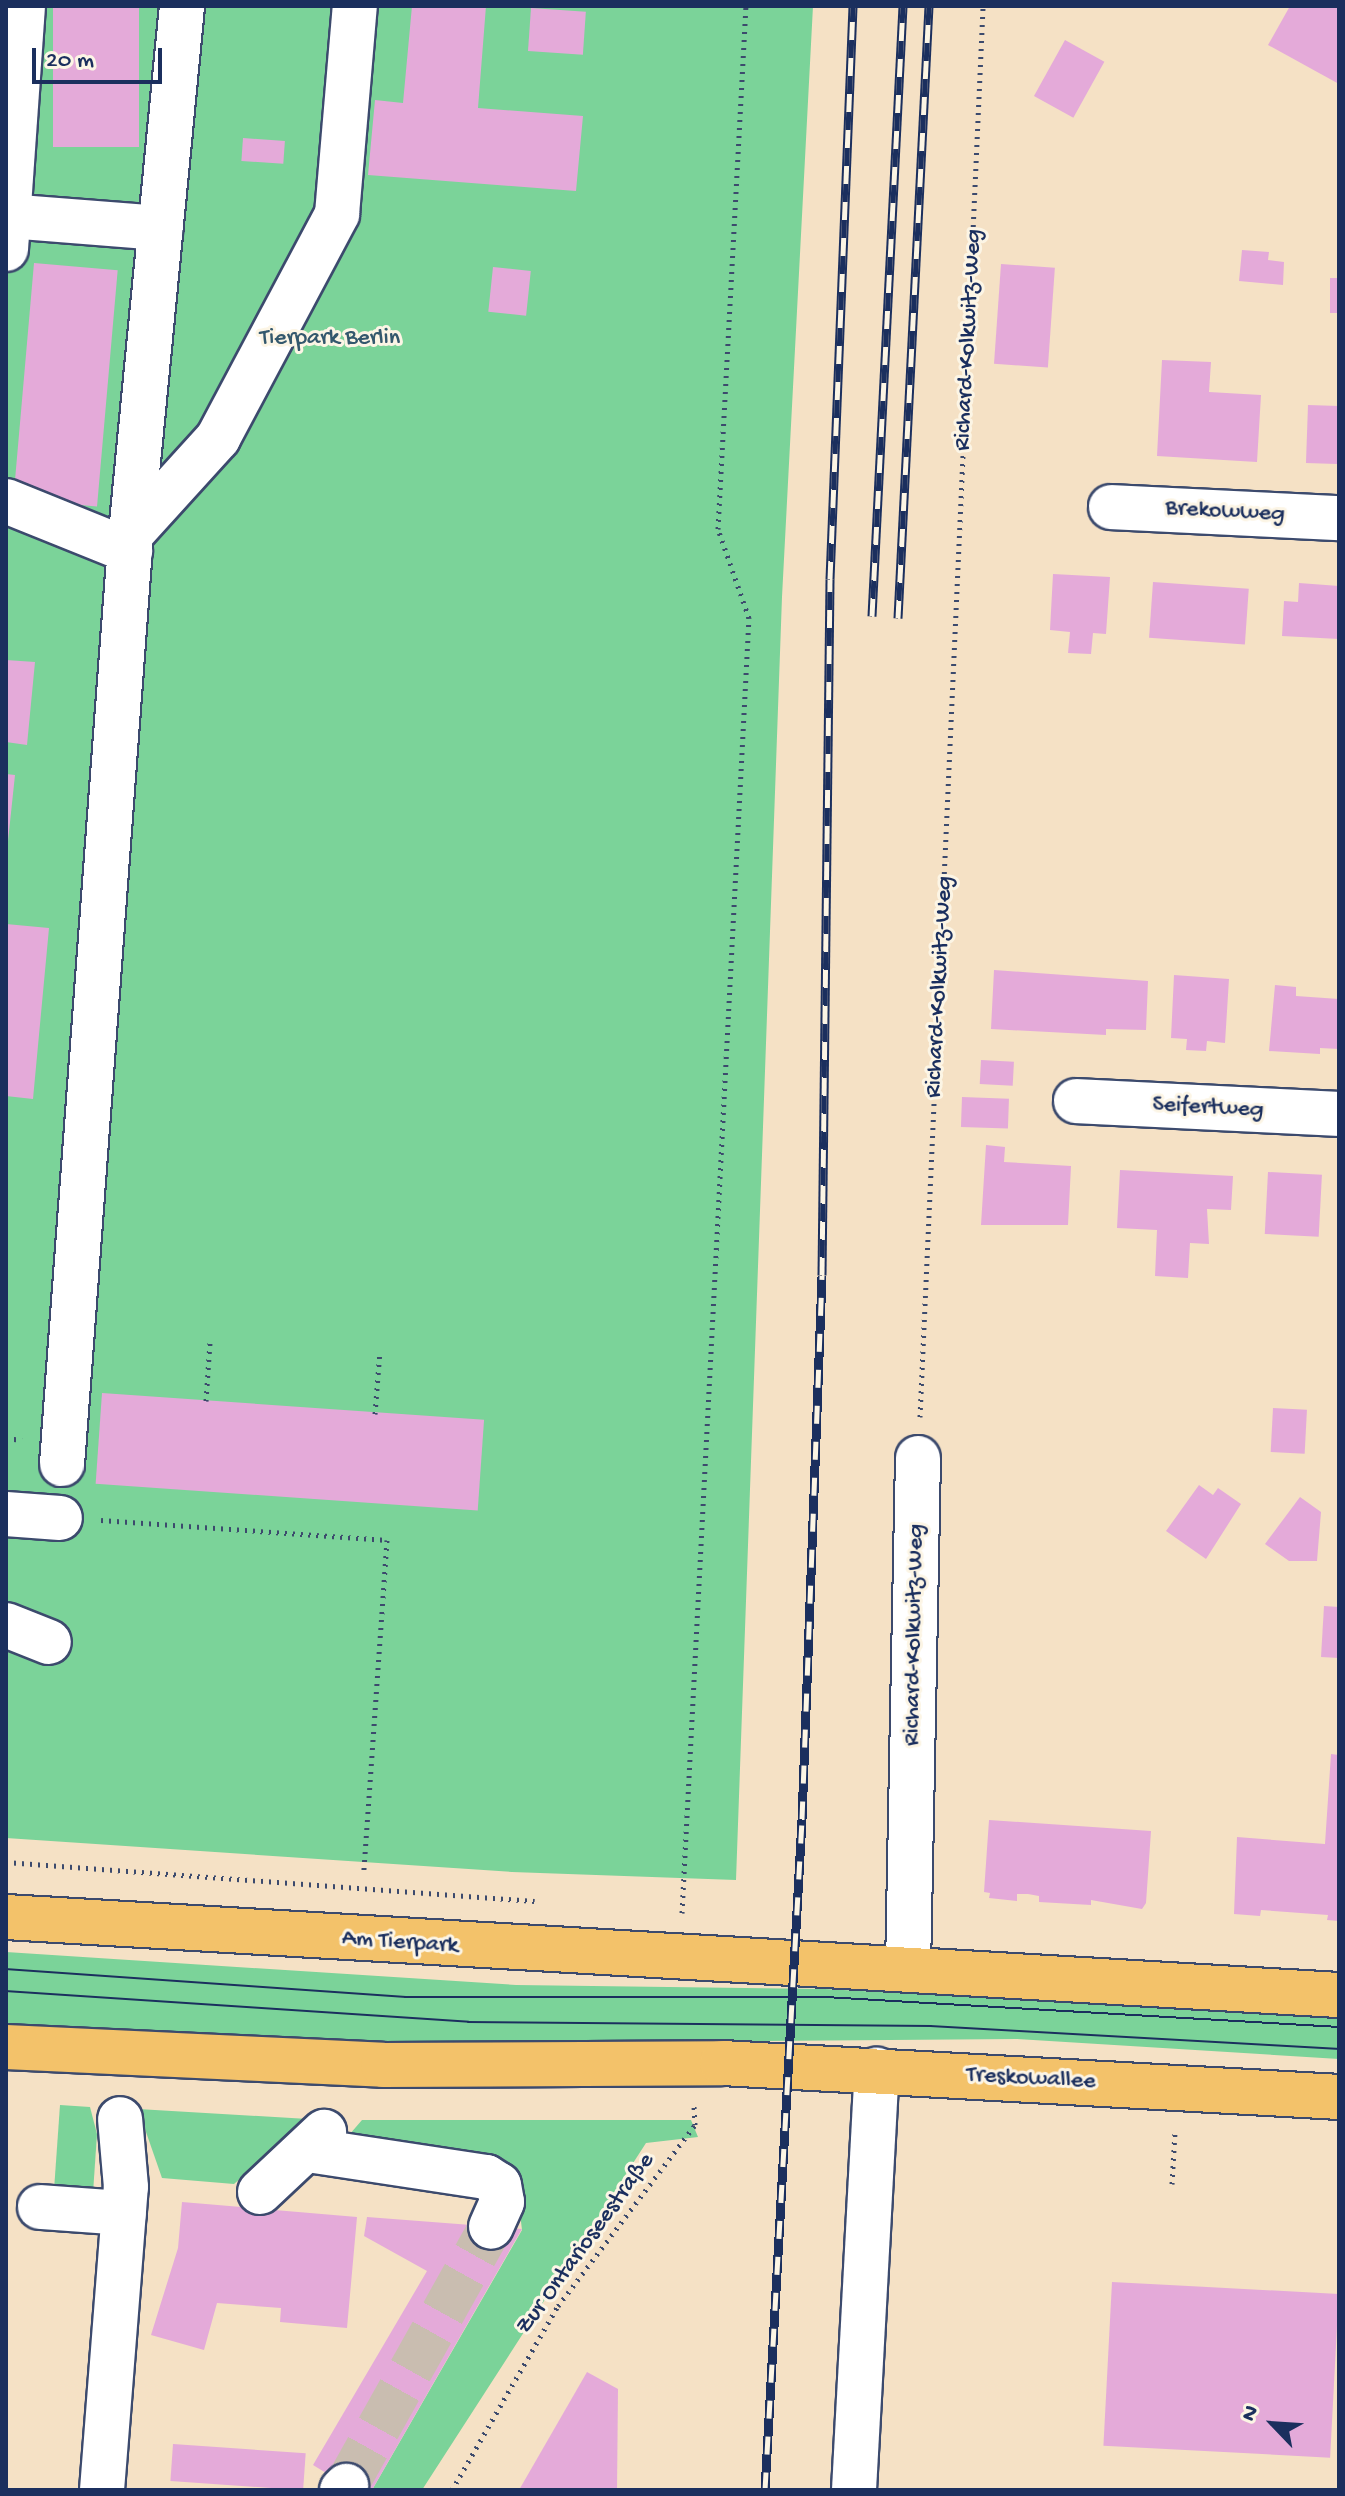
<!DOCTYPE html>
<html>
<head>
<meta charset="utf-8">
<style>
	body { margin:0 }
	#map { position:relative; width:1345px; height:2496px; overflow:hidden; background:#f5e1c5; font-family:"Gochi Hand",sans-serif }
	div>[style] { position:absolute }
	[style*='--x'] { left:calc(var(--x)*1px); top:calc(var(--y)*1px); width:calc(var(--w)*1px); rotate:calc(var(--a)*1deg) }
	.green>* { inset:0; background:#7bd399 }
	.building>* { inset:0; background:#e4aad9; transform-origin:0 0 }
	.minor-tunnel>* { height:44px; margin-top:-22px; transform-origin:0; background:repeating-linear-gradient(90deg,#c9bdb0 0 44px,transparent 0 66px) }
	.path>* { height:5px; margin-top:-2.5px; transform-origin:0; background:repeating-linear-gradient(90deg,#3c4a6d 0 2px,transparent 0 8px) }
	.roads { filter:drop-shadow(2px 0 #3c4a6d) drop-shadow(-2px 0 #3c4a6d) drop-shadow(0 2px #3c4a6d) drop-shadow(0 -2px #3c4a6d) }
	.minor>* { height:44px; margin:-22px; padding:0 22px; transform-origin:22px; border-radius:22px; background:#fff }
	.major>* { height:44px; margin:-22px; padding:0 22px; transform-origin:22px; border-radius:22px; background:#f3c26a }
	.tram>* { height:2px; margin:-1px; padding:0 1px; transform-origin:1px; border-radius:1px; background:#1b2f5e }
	.rail>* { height:9px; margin-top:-4.5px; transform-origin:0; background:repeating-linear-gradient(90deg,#fcf5e5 0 18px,#1b2f5e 0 36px); box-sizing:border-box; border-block:2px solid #1b2f5e }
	span { translate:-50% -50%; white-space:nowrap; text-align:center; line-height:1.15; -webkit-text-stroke:6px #fcf5e5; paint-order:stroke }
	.park-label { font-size:24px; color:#33586d }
	.street-label { font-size:24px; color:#1b2f5e }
	.frame { position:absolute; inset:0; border:8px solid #1b2f5e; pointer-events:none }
	.north { position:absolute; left:1233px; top:2384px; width:80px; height:80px; -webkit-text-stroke:6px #fcf5e5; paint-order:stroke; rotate:295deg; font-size:22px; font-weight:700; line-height:32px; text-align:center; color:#1b2f5e }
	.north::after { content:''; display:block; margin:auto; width:28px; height:36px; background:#1b2f5e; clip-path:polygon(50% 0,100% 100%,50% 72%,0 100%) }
	.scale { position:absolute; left:32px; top:48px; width:130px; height:36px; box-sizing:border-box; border:4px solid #1b2f5e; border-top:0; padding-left:10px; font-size:24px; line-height:28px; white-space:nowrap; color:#1b2f5e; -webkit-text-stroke:6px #fcf5e5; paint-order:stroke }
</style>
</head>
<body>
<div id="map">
	<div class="green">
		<div style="clip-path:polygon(6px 6px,813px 6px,782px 597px,736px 1880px,512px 1872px,6px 1838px)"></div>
		<div style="clip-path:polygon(6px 1952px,516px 1985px,825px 1989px,1339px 2017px,1339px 2059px,1017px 2039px,374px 2044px,6px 2025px)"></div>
		<div style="clip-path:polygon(60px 2105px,90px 2107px,97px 2134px,93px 2193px,54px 2190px)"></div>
		<div style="clip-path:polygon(138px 2109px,308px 2119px,234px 2184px,162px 2178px)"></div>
		<div style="clip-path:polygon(362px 2120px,691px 2120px,698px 2137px,646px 2143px,422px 2490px,372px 2490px,522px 2230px,516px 2180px,343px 2142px)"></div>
	</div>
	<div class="building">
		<div style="left:53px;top:6px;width:86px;height:141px"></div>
		<div style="clip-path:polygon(412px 6px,486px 6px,478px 108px,583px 116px,576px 191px,368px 175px,375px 100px,403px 103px)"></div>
		<div style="clip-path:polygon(1290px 6px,1339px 6px,1339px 84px,1268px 45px)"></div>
		<div style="left:531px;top:8px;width:55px;height:43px;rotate:4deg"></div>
		<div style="left:1065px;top:40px;width:45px;height:64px;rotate:29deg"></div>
		<div style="left:243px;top:138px;width:42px;height:23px;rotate:4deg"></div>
		<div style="clip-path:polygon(1242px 250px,1269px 252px,1268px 260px,1284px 262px,1283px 285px,1239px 281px)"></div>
		<div style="left:34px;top:263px;width:84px;height:237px;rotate:5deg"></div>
		<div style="left:1001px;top:264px;width:54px;height:100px;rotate:4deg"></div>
		<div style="left:493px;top:267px;width:38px;height:45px;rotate:6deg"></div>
		<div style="left:1330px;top:278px;width:9px;height:35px"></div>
		<div style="clip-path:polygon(1162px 360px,1211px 362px,1209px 392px,1261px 395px,1257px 462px,1157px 456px)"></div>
		<div style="left:1308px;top:405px;width:31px;height:58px;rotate:2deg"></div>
		<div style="clip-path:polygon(1053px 574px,1110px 577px,1106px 634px,1093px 633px,1091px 654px,1068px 653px,1070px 632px,1050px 630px)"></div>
		<div style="left:1153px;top:582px;width:96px;height:56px;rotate:4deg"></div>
		<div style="clip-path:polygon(1299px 583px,1339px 586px,1339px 639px,1282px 636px,1284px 601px,1298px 602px)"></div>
		<div style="clip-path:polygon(6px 660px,35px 662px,27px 745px,6px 742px)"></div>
		<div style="clip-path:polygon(6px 774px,15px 775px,8px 841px,6px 841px)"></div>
		<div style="clip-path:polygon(6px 924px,49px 928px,33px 1099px,6px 1096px)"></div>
		<div style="clip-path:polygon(994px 970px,1148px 981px,1146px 1030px,1106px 1029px,1106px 1035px,991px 1029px)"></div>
		<div style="clip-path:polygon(1174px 975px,1229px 979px,1225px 1043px,1207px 1041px,1206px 1051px,1186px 1050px,1187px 1039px,1171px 1038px)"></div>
		<div style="clip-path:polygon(1275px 985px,1296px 987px,1296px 996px,1339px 999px,1339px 1049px,1320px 1048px,1320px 1054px,1269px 1051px)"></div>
		<div style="left:981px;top:1060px;width:33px;height:24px;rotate:3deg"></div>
		<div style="left:962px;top:1097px;width:47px;height:30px;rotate:2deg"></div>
		<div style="clip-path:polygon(986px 1145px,1005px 1147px,1004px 1162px,1071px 1166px,1068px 1225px,981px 1225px)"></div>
		<div style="clip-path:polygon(1120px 1170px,1233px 1176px,1231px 1210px,1207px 1209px,1209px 1244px,1190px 1243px,1188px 1278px,1155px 1276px,1157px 1230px,1117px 1228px)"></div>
		<div style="left:1268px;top:1172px;width:54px;height:62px;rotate:3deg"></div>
		<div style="left:102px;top:1393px;width:383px;height:91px;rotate:4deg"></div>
		<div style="left:1273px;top:1408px;width:34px;height:44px;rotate:3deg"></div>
		<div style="clip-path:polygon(1199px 1485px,1213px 1495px,1218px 1488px,1241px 1504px,1206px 1559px,1166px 1531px)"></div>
		<div style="clip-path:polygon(1300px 1497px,1321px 1512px,1317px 1561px,1289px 1561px,1265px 1544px)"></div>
		<div style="clip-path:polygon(1324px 1606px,1339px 1607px,1339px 1658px,1321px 1657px)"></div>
		<div style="clip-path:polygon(1331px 1754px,1339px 1755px,1339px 1921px,1327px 1920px,1328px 1915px,1261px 1910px,1260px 1916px,1234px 1914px,1237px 1837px,1325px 1844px)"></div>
		<div style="clip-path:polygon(989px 1820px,1151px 1831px,1146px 1903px,1142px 1909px,1091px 1900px,1091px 1905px,1039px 1902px,1039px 1896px,1028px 1894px,1017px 1894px,1017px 1901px,989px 1898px,990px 1893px,984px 1892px)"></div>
		<div style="clip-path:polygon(182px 2202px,357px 2217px,347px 2328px,280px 2322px,281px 2308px,217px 2303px,204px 2350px,151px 2335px,178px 2248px)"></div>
		<div style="clip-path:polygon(367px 2217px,522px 2229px,372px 2490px,354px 2490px,313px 2465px,427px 2271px,364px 2236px)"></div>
		<div style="left:1112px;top:2282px;width:227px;height:164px;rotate:3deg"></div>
		<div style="clip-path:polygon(587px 2372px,618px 2389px,617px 2490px,519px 2490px)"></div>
		<div style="left:173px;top:2444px;width:133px;height:37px;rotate:4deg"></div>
	</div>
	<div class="minor-tunnel">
		<div style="--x:346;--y:2486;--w:297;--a:-60.8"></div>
	</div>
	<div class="path">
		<div style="--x:206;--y:1401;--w:59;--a:-86.1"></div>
		<div style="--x:375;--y:1414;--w:63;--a:-85.5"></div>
		<div style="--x:920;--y:1417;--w:1412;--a:-87.44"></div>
		<div style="--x:6;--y:1438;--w:16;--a:7"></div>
		<div style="--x:101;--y:1520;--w:287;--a:4"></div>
		<div style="--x:387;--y:1540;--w:332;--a:94"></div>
		<div style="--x:6;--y:1862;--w:530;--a:4.22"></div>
		<div style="--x:682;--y:1913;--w:1297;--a:-87.04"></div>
		<div style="--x:749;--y:618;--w:94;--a:-109.2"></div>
		<div style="--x:718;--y:529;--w:524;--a:-86.94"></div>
		<div style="--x:1172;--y:2184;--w:52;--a:-86.7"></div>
		<div style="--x:452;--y:2490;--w:212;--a:-60.1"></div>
		<div style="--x:558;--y:2306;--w:227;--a:-52.9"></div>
		<div style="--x:695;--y:2125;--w:19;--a:-93"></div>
	</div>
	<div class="roads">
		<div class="minor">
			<div style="--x:8;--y:216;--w:153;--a:4.5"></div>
			<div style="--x:6;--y:249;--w:244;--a:-86"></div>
			<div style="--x:6;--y:501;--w:134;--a:22"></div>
			<div style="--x:1111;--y:507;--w:228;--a:2.8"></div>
			<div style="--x:131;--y:534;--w:130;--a:-47.8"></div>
			<div style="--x:218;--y:438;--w:254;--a:-62"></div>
			<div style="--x:337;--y:214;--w:209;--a:-85.1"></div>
			<div style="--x:1076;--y:1101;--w:263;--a:2.8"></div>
			<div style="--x:62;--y:1464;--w:933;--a:-85.76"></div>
			<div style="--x:131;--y:534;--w:530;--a:-84.48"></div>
			<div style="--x:6;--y:1514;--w:54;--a:4.2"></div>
			<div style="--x:6;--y:1625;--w:46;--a:21.6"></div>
			<div style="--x:908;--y:1969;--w:511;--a:-88.88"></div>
			<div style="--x:308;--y:2150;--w:180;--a:8.6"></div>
			<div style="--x:486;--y:2177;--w:15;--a:32"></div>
			<div style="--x:499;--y:2185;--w:17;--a:80"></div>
			<div style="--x:502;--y:2202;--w:27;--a:114"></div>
			<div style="--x:260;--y:2192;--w:88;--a:-43.2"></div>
			<div style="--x:40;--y:2207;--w:84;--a:4.1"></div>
			<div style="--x:102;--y:2490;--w:304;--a:-85.5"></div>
			<div style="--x:126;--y:2187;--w:68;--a:-95"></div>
			<div style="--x:342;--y:2490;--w:6;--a:-45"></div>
			<div style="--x:854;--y:2490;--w:421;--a:-86.9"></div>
		</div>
		<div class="major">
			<div style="--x:6;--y:1917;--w:1335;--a:3.35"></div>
			<div style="--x:6;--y:2047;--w:377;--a:2.7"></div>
			<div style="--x:383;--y:2065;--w:339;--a:-0.3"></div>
			<div style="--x:722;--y:2063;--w:618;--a:3.15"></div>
		</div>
	</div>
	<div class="tram">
		<div style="--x:6;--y:1969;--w:400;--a:4"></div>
		<div style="--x:405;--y:1997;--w:420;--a:0"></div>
		<div style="--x:825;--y:1997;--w:515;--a:3.34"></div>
		<div style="--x:6;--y:1991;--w:463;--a:3.8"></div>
		<div style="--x:468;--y:2022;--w:463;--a:0.5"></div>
		<div style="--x:931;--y:2026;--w:409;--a:3.2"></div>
	</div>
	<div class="rail">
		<div style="--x:872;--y:616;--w:611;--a:-87.09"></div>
		<div style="--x:898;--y:618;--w:613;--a:-87.1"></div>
		<div style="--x:765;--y:2490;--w:672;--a:-86.84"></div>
		<div style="--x:802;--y:1819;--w:544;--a:-87.89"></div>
		<div style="--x:822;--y:1275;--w:696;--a:-89.34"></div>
		<div style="--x:830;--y:579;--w:573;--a:-87.7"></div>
	</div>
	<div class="park-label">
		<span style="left:330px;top:339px">Tierpark Berlin</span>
	</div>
	<div class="street-label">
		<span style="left:969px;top:340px;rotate:-87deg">Richard-Kolkwitz-Weg</span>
		<span style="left:1225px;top:512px;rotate:3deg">Brekowweg</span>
		<span style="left:940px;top:987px;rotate:-87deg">Richard-Kolkwitz-Weg</span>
		<span style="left:1208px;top:1108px;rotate:3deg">Seifertweg</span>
		<span style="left:915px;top:1635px;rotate:-89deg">Richard-Kolkwitz-Weg</span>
		<span style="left:400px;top:1943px;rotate:4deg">Am Tierpark</span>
		<span style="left:1031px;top:2079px;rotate:3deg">Treskowallee</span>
		<span style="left:586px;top:2244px;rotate:-54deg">Zur Ontarioseestraße</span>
	</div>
	<div class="frame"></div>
	<div class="north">N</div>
	<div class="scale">20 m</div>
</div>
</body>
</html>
